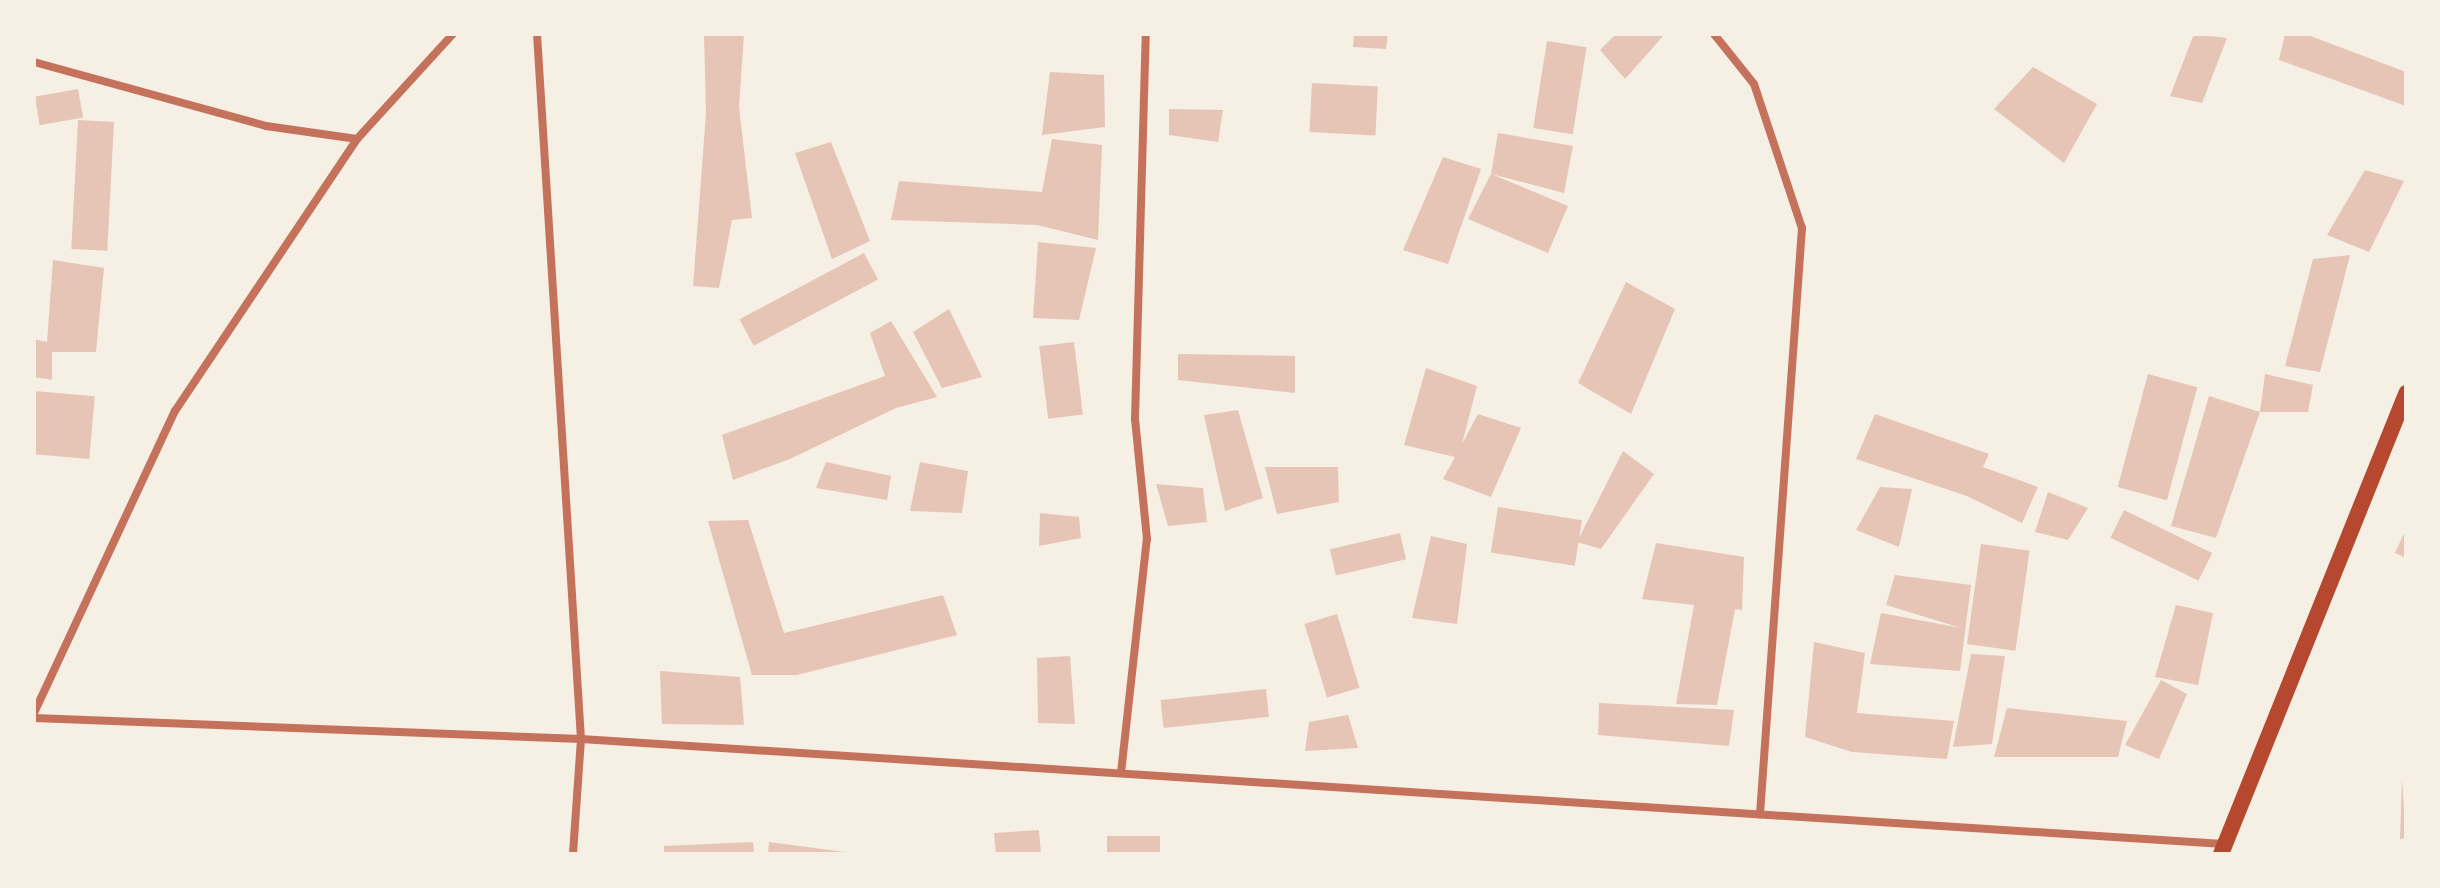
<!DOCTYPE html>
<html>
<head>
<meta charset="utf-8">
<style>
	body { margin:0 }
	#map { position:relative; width:2440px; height:888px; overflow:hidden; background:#f6efe4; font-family:Rubik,sans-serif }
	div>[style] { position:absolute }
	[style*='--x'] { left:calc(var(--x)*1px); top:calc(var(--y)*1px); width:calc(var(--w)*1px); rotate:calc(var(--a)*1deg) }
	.building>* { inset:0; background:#e6c5b7; transform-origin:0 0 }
	.minor>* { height:8px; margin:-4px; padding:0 4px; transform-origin:4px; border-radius:4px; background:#c5725c }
	.secondary>* { height:16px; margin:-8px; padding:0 8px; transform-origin:8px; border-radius:8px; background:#b5482f }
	span { translate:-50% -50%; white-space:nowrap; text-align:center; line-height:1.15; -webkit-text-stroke:8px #f6efe4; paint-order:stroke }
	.frame { position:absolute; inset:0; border:36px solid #f6efe4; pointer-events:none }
</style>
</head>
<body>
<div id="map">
	<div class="building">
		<div style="clip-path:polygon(704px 34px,744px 34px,739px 107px,752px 218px,732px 220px,719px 288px,693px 286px,706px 113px)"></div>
		<div style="clip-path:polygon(1354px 34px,1388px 34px,1386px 49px,1353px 47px)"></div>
		<div style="clip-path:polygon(1616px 34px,1665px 34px,1625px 79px,1600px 50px)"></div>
		<div style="clip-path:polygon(2194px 34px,2227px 38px,2202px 103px,2170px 96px)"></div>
		<div style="clip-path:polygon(2285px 34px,2305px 34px,2406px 72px,2406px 106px,2279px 60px)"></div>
		<div style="left:1547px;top:41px;width:40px;height:88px;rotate:9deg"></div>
		<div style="clip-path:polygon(2033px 67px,2097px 104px,2064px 163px,1994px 109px)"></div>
		<div style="clip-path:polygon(1050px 72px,1104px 75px,1105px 127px,1042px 135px)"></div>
		<div style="left:1312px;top:83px;width:66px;height:49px;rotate:3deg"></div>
		<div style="left:78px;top:89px;width:29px;height:44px;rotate:80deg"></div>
		<div style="clip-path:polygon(1169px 109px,1223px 110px,1218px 142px,1169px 135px)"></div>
		<div style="left:114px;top:122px;width:129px;height:36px;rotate:93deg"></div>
		<div style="clip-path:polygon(1498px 133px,1573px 146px,1564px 193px,1491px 174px,1568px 206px,1548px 253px,1468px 219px,1491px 174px)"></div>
		<div style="clip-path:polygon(1052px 139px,1102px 145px,1098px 240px,1037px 225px,891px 220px,899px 181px,1042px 192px)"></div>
		<div style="clip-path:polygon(831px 142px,870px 241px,832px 259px,795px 153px)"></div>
		<div style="clip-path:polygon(1443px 157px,1481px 169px,1448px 264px,1403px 250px)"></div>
		<div style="clip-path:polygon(2365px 170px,2404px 181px,2369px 252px,2327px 235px)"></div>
		<div style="clip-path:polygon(1038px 242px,1096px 248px,1079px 320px,1033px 318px)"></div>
		<div style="left:864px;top:253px;width:30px;height:141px;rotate:62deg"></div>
		<div style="clip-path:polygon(2350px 255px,2320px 372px,2285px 366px,2313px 259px)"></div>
		<div style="clip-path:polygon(53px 260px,104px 268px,96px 352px,52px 352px,52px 380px,34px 377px,34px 339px,47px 342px)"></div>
		<div style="clip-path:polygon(1626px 282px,1675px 309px,1631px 414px,1578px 383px)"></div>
		<div style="clip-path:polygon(949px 309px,982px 377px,942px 388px,913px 332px)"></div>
		<div style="clip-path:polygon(891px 321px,937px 397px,896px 408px,790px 459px,733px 480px,722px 435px,885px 376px,870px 333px)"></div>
		<div style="left:1074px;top:342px;width:73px;height:35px;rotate:83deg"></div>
		<div style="clip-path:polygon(1178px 354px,1295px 356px,1295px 393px,1178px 380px)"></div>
		<div style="clip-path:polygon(1426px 368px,1477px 386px,1462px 444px,1478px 414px,1521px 428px,1491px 497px,1443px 479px,1455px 457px,1404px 445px)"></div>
		<div style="left:2148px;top:374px;width:51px;height:117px;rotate:15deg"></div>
		<div style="clip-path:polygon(2265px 374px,2313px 385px,2308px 412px,2260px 412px,2216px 538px,2171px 526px,2209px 396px,2260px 412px)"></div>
		<div style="left:34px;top:391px;width:61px;height:63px;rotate:5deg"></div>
		<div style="clip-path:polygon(1238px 410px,1263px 498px,1225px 511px,1204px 415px)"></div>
		<div style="clip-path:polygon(1875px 414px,1989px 454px,1983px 467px,2038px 487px,2022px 523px,1967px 496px,1856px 459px)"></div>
		<div style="clip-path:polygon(1623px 451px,1654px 474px,1601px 549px,1577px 542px)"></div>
		<div style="clip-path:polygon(826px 462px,891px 476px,887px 500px,816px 488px)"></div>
		<div style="clip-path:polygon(920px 462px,968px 471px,962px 513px,910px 511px)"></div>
		<div style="clip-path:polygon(1265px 467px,1338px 467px,1339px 502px,1277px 514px)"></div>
		<div style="clip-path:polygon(1156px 484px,1203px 488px,1207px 522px,1168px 526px)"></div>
		<div style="clip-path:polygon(1880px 487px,1912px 489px,1899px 547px,1856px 530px)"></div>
		<div style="clip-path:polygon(2048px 492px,2088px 508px,2068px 540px,2035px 532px)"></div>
		<div style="left:1498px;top:507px;width:85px;height:46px;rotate:9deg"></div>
		<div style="left:2124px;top:510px;width:98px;height:31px;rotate:26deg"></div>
		<div style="clip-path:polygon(1040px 513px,1079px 517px,1081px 538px,1039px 546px)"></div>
		<div style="clip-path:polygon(748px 520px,784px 633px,943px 595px,957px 635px,797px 675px,752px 675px,708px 521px)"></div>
		<div style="clip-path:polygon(2406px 529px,2406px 558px,2395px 553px)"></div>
		<div style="left:1400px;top:533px;width:27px;height:72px;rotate:77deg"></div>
		<div style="clip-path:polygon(1431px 536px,1467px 544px,1457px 624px,1412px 618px)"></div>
		<div style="clip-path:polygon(1656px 543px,1744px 557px,1742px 610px,1735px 609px,1717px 705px,1676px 704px,1694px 605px,1642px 599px)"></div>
		<div style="left:1981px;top:544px;width:49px;height:101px;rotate:8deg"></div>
		<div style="clip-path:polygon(1895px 575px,1971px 585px,1960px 671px,1870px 664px,1881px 613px,1961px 628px,1886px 605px)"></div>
		<div style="clip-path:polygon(2176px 605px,2213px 613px,2198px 685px,2155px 677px)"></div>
		<div style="left:1337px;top:614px;width:77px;height:34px;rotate:73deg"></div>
		<div style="clip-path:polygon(1814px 642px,1865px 653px,1857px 713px,1954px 721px,1947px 759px,1852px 752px,1805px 737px)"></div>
		<div style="clip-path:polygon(1971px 654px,2005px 656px,1992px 744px,1953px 747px)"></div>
		<div style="clip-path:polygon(1070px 656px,1075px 724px,1038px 723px,1037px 658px)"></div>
		<div style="clip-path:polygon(660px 671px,740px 677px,744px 725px,662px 724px)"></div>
		<div style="clip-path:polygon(2161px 680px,2187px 694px,2159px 759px,2125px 745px)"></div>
		<div style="left:1266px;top:689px;width:28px;height:106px;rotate:84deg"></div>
		<div style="clip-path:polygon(1599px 703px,1734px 710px,1729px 746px,1598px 735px)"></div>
		<div style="clip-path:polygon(2007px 708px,2127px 721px,2118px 757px,1994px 757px)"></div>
		<div style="clip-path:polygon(1348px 715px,1358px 748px,1305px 751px,1309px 722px)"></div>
		<div style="clip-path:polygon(2402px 779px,2406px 838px,2400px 839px)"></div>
		<div style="clip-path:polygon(1039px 830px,1041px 854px,996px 854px,994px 833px)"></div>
		<div style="left:1107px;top:836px;width:53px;height:18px"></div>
		<div style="clip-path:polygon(753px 842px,754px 854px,664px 854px,664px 846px)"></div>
		<div style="clip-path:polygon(769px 842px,845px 852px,845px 854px,768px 854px)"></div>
	</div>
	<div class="minor">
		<div style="--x:537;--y:34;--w:706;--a:86.43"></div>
		<div style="--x:581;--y:739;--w:115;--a:94"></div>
		<div style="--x:1714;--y:34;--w:64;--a:51.3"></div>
		<div style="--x:1754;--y:84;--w:152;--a:71.6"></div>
		<div style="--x:1802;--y:228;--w:588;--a:94.1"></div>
		<div style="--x:34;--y:62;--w:241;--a:15.4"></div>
		<div style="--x:266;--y:126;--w:92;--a:8.1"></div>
		<div style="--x:34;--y:713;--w:333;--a:-65"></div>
		<div style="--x:175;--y:411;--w:327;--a:-56.2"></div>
		<div style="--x:357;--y:139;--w:142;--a:-47.6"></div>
		<div style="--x:34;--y:718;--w:547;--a:2.2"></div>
		<div style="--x:581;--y:739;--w:1646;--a:3.66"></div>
		<div style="--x:1121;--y:773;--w:235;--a:-83.7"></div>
		<div style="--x:1147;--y:539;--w:121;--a:-95.7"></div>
		<div style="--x:1135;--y:419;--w:385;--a:-88.4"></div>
	</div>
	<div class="secondary">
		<div style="--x:2221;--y:854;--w:497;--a:-68.1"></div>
	</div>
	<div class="frame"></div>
</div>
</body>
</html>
